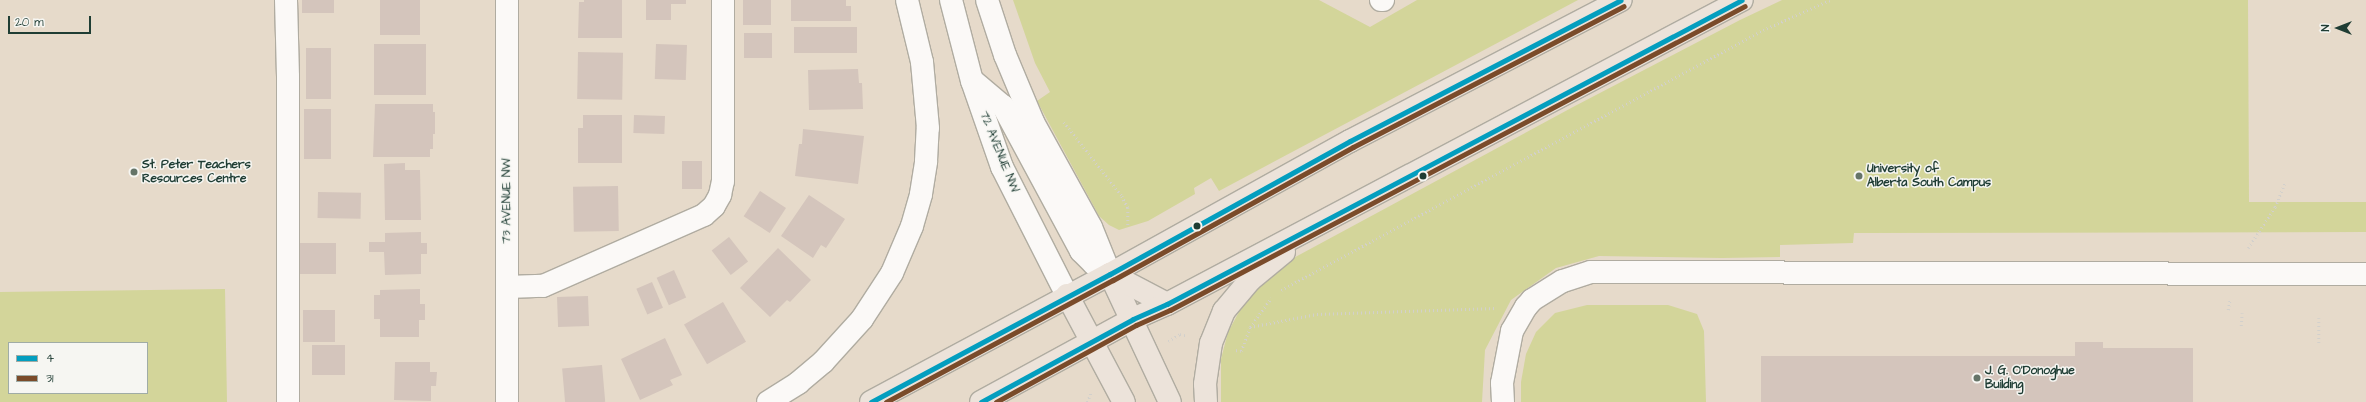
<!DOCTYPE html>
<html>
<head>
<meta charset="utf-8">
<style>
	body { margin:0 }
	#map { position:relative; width:2366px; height:402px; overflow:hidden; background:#e6daca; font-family:"Architects Daughter",sans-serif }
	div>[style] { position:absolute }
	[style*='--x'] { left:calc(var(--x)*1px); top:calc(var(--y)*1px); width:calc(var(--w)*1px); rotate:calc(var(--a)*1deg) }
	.green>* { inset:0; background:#d3d59a }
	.building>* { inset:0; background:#d4c5bc; transform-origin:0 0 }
	.path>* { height:2.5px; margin-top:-1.25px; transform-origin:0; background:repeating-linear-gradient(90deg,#d2d0cc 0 1px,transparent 0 4px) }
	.roads { filter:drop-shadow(1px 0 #b0aca1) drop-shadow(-1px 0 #b0aca1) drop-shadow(0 1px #b0aca1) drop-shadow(0 -1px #b0aca1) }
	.minor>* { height:22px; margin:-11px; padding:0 11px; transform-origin:11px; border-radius:11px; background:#fbf9f7 }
	.major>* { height:22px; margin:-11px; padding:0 11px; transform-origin:11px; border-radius:11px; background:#ece3da }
	.bus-1>* { height:5px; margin:-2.5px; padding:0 2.5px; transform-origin:2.5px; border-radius:2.5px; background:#039ebf }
	.bus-2>* { height:5px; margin:-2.5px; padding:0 2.5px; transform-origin:2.5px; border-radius:2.5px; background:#7a4b2a }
	.dots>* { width:11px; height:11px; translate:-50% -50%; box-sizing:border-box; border:2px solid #f6f6f2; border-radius:50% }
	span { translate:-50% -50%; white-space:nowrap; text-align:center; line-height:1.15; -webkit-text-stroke:3px #f6f6f2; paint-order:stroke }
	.street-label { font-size:12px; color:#1f3d34 }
	.poi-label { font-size:12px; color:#1f3d34; font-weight:700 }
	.left { translate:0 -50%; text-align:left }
	.legend { position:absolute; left:8px; top:342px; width:140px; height:52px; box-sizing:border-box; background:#f6f6f2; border:1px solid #a0aca6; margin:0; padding:5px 7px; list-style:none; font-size:12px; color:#1f3d34 }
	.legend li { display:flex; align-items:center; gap:8px; height:20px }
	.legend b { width:20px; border:1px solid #a0aca6 }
	.north { position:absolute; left:2318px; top:8px; width:40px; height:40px; -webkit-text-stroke:3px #f6f6f2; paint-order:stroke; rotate:270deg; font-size:11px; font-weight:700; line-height:16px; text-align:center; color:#1f3d34 }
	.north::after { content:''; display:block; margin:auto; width:14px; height:18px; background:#1f3d34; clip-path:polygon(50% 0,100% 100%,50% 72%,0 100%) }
	.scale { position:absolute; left:8px; top:16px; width:83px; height:18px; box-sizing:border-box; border:2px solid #1f3d34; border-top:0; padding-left:5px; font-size:12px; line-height:14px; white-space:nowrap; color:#1f3d34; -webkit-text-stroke:3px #f6f6f2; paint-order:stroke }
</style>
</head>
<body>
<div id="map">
	<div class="green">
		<div style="clip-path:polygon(1013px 0,1319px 0,1370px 27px,1417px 0,1578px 0,1219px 191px,1211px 178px,1194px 188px,1195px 194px,1148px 221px,1119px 230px,1109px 225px,1099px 216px,1037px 101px,1050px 92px,1035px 63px)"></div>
		<div style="clip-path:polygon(1782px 0,2248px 0,2249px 202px,2366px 202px,2366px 232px,1854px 233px,1853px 243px,1780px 245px,1780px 257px,1722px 258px,1599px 256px,1556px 268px,1511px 300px,1485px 350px,1482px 402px,1221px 402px,1221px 359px,1228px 332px,1245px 301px,1275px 268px,1573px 107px,1740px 20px)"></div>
		<div style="clip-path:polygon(evenodd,225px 289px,227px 402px,0 402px,0 292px,225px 289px,9px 343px,147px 343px,147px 393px,9px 393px,9px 343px)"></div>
		<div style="clip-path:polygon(1587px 305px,1668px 305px,1697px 314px,1704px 331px,1706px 402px,1521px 402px,1521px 382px,1526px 354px,1536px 332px,1555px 313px)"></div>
	</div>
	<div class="building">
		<div style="left:302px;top:0;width:32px;height:13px"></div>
		<div style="left:380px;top:0;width:40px;height:35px"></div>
		<div style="clip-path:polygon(584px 0,622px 0,622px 38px,578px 38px,579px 2px,584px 2px)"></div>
		<div style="clip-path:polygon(646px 0,686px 0,686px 4px,671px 4px,671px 20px,646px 20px)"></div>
		<div style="left:743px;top:0;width:28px;height:25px"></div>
		<div style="clip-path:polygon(791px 0,846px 0,846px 6px,851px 6px,851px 21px,791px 21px)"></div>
		<div style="left:794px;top:27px;width:63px;height:26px"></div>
		<div style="left:744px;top:33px;width:28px;height:25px"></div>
		<div style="left:426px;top:44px;width:51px;height:52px;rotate:90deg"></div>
		<div style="left:656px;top:44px;width:31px;height:35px;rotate:2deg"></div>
		<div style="left:306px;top:48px;width:25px;height:51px"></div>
		<div style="left:578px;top:52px;width:45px;height:47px;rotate:1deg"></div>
		<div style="clip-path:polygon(858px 69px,859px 83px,862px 83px,863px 109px,809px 110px,808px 70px)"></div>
		<div style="clip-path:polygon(375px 104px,433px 104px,433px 112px,435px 112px,435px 134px,433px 134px,433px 149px,430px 149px,430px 157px,373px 157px)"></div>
		<div style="left:304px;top:109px;width:27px;height:50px"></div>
		<div style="clip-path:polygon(583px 115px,622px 115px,622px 163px,578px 163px,578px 128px,583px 128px)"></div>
		<div style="left:634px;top:115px;width:31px;height:18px;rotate:2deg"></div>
		<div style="clip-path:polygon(803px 129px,864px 136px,858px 184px,795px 176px,799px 144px,802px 144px)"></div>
		<div style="left:682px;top:161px;width:20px;height:28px"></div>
		<div style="clip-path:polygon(405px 163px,405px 170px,420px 170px,421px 220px,385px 220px,384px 164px)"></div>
		<div style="left:618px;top:186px;width:45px;height:45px;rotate:89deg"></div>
		<div style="left:760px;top:191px;width:31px;height:30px;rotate:33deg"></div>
		<div style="left:318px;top:192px;width:43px;height:26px;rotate:1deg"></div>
		<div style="clip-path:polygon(809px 195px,845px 219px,826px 248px,821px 245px,813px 258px,781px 236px)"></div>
		<div style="clip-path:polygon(421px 232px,421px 243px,427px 243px,427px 254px,421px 254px,421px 274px,385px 275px,384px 252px,369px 252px,369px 242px,385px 242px,385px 233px)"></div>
		<div style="left:729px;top:237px;width:31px;height:22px;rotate:52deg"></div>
		<div style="left:299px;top:243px;width:37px;height:31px"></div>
		<div style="clip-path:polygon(778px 248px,811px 280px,790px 302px,787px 300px,770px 317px,740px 288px)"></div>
		<div style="left:674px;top:270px;width:30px;height:19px;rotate:66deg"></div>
		<div style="left:652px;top:282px;width:28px;height:17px;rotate:67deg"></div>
		<div style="clip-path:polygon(420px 289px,420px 304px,425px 304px,425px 320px,419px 320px,419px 337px,380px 337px,380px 319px,374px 319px,374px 295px,380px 295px,380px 290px)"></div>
		<div style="left:588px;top:296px;width:30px;height:31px;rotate:88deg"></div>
		<div style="left:723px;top:302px;width:46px;height:45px;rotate:60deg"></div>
		<div style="left:303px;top:310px;width:32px;height:32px"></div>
		<div style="clip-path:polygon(665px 338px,682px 375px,670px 380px,673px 385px,640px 400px,621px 359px)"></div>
		<div style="clip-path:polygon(2075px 342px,2103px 342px,2103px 348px,2193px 348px,2193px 402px,1761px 402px,1761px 356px,2075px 356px)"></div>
		<div style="left:345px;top:345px;width:30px;height:33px;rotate:90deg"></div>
		<div style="clip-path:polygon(395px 362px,430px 362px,430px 372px,437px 372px,436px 386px,431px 386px,431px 401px,394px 400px)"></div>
		<div style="left:602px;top:365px;width:37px;height:40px;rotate:85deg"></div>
	</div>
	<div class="path">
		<div style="--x:1064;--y:122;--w:94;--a:51.9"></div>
		<div style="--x:1122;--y:196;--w:13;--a:63"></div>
		<div style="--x:1128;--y:208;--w:18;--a:90"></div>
		<div style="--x:2248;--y:248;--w:49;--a:-56.6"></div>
		<div style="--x:2275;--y:207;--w:27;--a:-68"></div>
		<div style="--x:1281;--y:290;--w:548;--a:-28.34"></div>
		<div style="--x:1763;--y:30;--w:73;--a:-24.1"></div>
		<div style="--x:2228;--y:310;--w:11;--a:-80"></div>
		<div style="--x:2319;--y:318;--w:26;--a:90"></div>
		<div style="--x:2241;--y:326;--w:13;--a:-86"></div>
		<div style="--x:1250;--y:327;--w:68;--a:-11"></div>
		<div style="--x:1317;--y:314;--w:179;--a:-1.9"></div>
		<div style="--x:1168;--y:341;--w:14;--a:-30"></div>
		<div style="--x:1180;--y:334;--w:7;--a:16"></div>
		<div style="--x:1236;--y:350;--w:5;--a:11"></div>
		<div style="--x:1241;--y:351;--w:26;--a:-69"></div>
		<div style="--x:1250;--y:327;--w:36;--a:-54"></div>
		<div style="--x:1087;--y:402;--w:10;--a:-66"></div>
	</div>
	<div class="roads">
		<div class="minor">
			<div style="--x:286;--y:0;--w:77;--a:88.5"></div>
			<div style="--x:288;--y:77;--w:325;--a:90"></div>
			<div style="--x:507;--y:0;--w:402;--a:90"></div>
			<div style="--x:951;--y:0;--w:84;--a:75.5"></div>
			<div style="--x:972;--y:81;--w:91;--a:70.8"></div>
			<div style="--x:1002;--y:167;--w:144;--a:63.1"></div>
			<div style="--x:987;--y:0;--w:58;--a:71.9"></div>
			<div style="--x:1005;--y:55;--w:73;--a:67.3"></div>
			<div style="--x:1033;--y:122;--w:120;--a:61.1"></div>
			<div style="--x:1091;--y:227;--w:51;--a:68"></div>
			<div style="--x:1381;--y:0;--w:2;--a:0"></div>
			<div style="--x:973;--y:81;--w:39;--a:40"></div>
			<div style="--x:1003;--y:106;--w:165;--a:61.7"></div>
			<div style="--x:1081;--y:251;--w:18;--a:45"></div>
			<div style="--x:1094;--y:264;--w:19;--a:32"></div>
			<div style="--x:507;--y:287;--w:36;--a:-2"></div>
			<div style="--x:543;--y:286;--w:176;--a:-23.8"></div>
			<div style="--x:704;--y:215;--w:13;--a:-42"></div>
			<div style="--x:714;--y:206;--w:13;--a:-61"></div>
			<div style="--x:720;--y:195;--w:14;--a:-78"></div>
			<div style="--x:723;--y:181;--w:181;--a:-90"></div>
			<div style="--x:768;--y:402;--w:36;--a:-32"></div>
			<div style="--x:798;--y:383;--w:33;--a:-40"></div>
			<div style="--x:823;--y:362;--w:58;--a:-47.8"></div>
			<div style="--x:862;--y:319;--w:55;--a:-56.9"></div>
			<div style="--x:892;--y:273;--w:51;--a:-66.9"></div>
			<div style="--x:912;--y:226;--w:33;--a:-74"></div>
			<div style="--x:921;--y:194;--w:33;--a:-81"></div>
			<div style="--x:926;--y:161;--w:33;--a:-87"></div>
			<div style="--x:928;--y:128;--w:66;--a:-95.2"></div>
			<div style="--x:922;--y:62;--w:64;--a:-103.6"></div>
			<div style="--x:1503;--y:402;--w:19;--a:-93"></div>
			<div style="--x:1502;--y:383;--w:53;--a:-79.1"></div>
			<div style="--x:1512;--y:331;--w:28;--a:-60"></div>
			<div style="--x:1526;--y:307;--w:9;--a:-49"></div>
			<div style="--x:1532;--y:300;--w:36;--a:-32"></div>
			<div style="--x:1563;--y:281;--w:29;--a:-18"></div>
			<div style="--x:1591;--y:272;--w:775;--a:0.15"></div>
		</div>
		<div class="major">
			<div style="--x:1110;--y:274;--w:141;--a:64.9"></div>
			<div style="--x:1110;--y:274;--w:64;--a:27.8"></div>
			<div style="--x:1067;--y:295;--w:121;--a:62"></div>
			<div style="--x:871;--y:402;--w:271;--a:-28.2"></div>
			<div style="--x:1110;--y:274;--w:274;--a:-29"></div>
			<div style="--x:1350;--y:141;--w:305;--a:-27.5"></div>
			<div style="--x:981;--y:402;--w:173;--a:-28.6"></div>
			<div style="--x:1133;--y:319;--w:37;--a:-24"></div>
			<div style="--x:1167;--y:304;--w:650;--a:-27.87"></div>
			<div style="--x:1206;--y:402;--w:18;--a:-93"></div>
			<div style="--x:1205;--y:384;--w:41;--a:-81.7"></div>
			<div style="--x:1211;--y:343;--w:35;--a:-68"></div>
			<div style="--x:1224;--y:311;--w:40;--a:-50"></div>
			<div style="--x:1250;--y:280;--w:44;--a:-39.5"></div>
		</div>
	</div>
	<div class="bus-1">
		<div style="--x:871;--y:402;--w:271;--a:-28.2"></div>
		<div style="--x:1110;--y:274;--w:274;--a:-29"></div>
		<div style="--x:1350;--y:141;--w:305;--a:-27.5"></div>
		<div style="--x:981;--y:402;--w:173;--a:-28.6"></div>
		<div style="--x:1133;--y:319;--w:37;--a:-24"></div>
		<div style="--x:1167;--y:304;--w:650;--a:-27.87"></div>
	</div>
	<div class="bus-2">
		<div style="--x:886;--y:402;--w:258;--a:-28.3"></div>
		<div style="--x:1113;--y:280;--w:274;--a:-29"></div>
		<div style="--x:1353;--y:147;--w:305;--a:-27.5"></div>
		<div style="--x:996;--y:402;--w:160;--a:-28.8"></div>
		<div style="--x:1136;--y:325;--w:37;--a:-24"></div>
		<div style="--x:1170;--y:310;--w:650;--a:-27.87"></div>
	</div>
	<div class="dots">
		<div style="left:134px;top:172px;background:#657468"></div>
		<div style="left:1423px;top:176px;background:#1f3d34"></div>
		<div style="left:1859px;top:176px;background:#657468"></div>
		<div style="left:1197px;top:226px;background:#1f3d34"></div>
		<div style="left:1977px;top:378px;background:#657468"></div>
	</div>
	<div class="street-label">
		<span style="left:999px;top:152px;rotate:68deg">72 AVENUE NW</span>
		<span style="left:507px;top:201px;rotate:-90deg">73 AVENUE NW</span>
	</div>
	<div class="poi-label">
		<span class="left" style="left:142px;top:172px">St. Peter Teachers<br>Resources Centre</span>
		<span class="left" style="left:1867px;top:176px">University of<br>Alberta South Campus</span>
		<span class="left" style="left:1985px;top:378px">J. G. O'Donoghue<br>Building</span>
	</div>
	<ul class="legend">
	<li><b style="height:5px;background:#039ebf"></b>4</li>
	<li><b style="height:5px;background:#7a4b2a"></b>31</li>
	</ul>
	<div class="north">N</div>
	<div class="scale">20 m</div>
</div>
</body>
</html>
